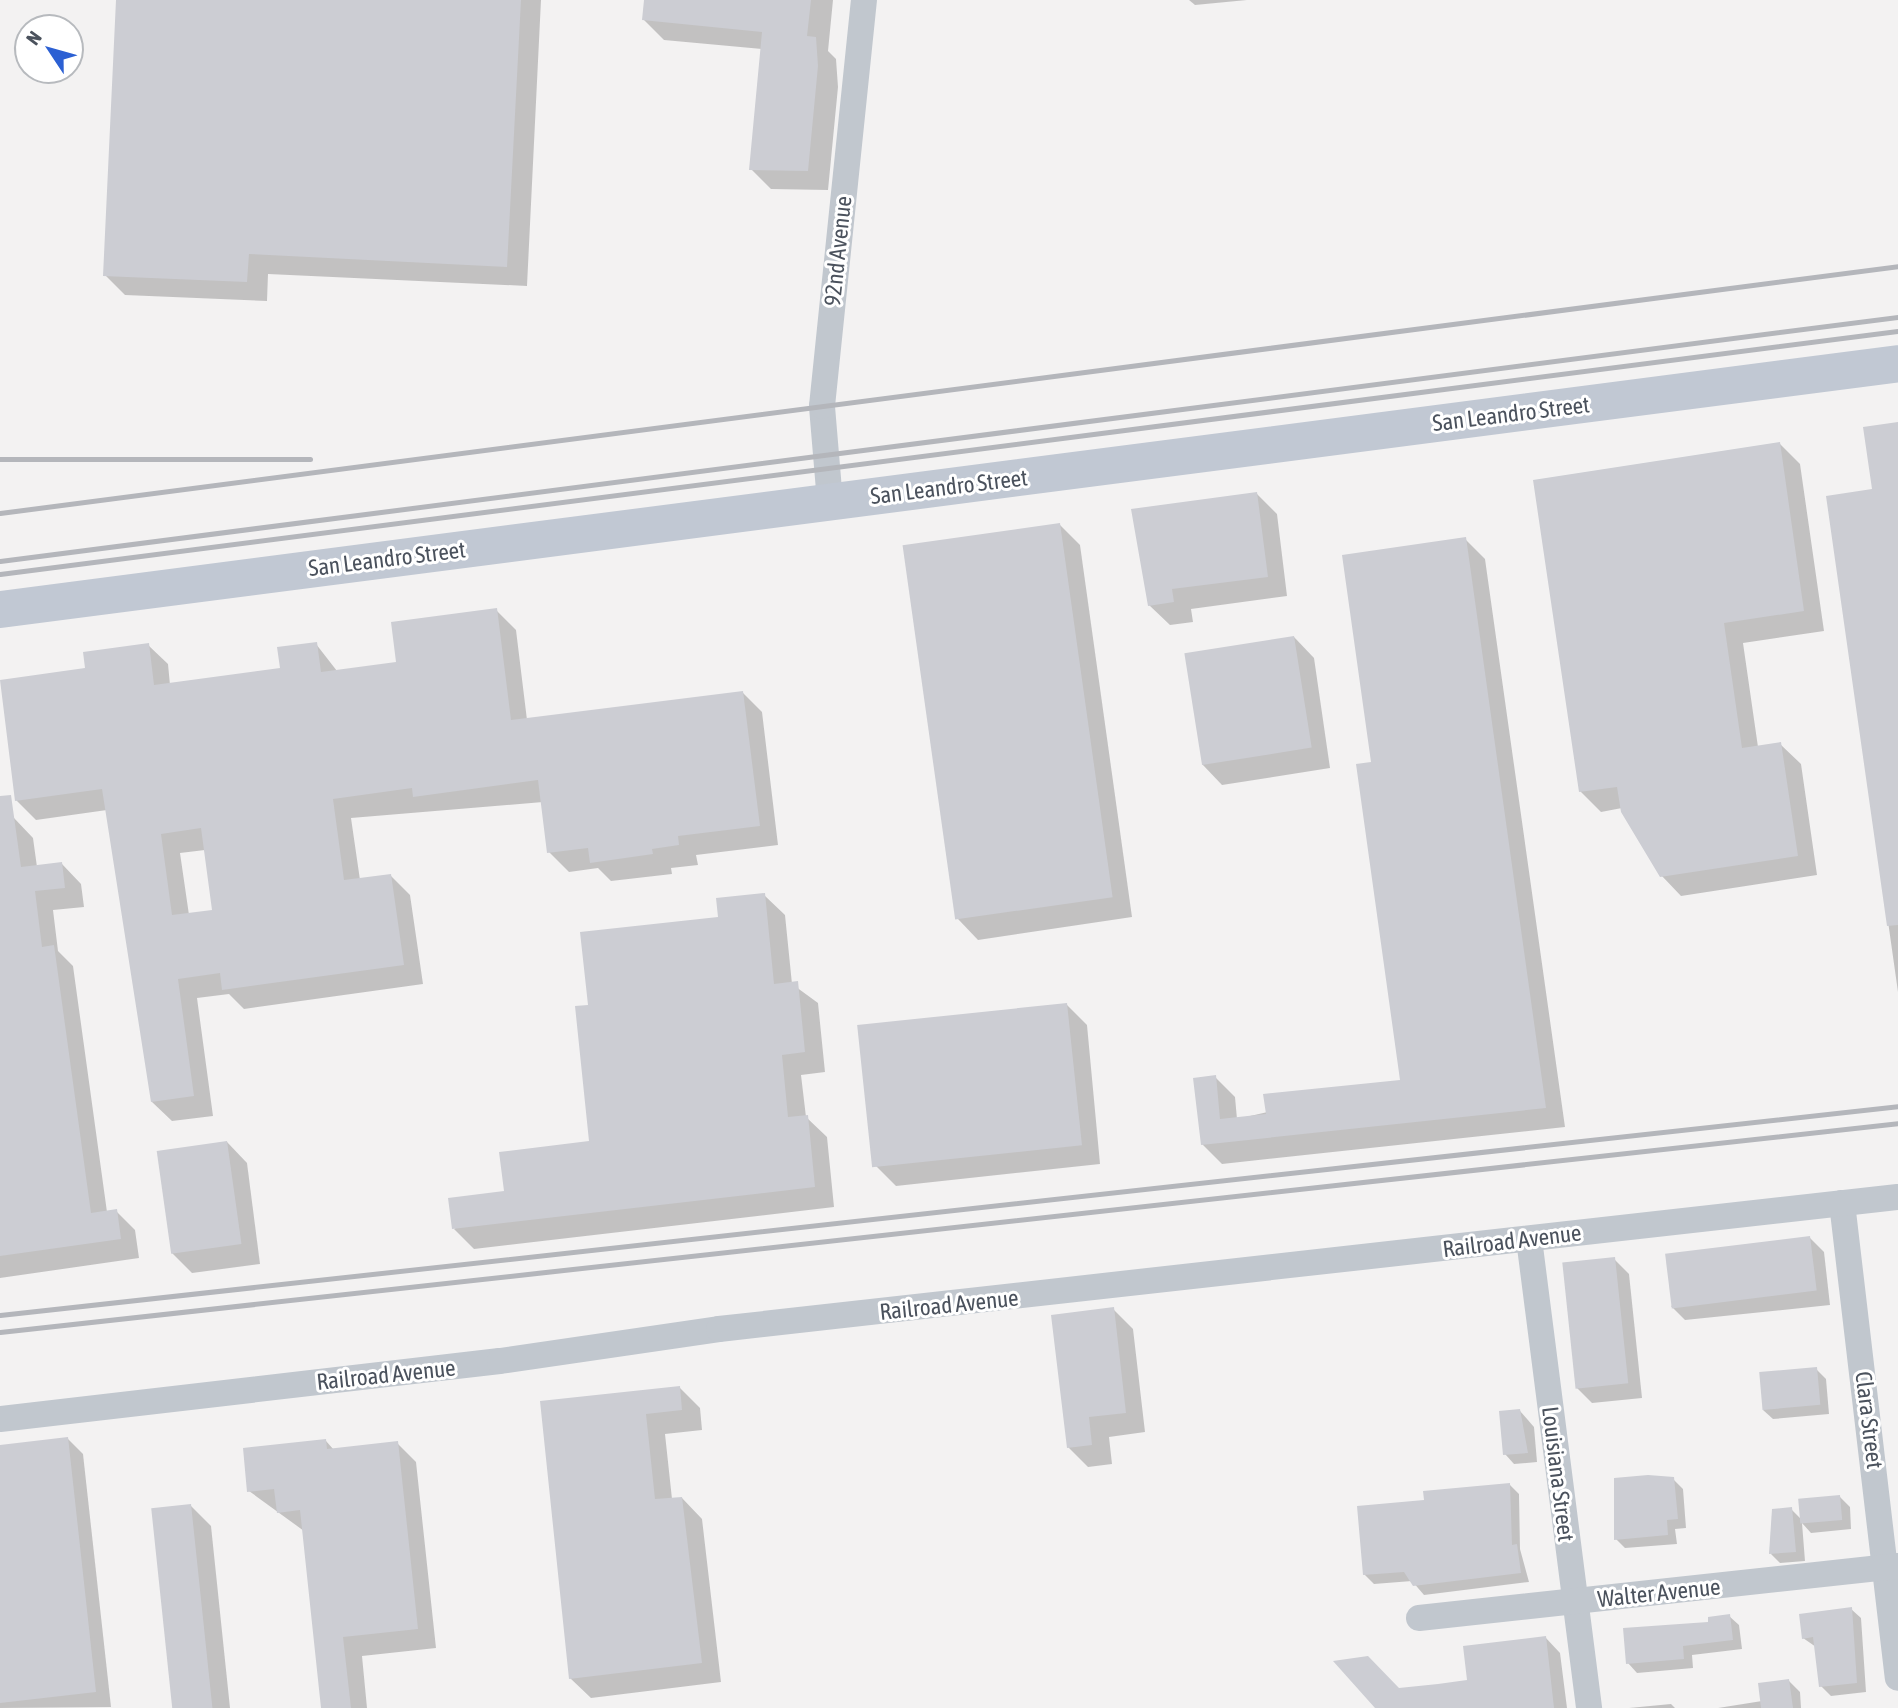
<!DOCTYPE html>
<html>
<head>
<meta charset="utf-8">
<style>
	body { margin:0 }
	#map { position:relative; width:1898px; height:1708px; overflow:hidden; background:#f3f2f2; font-family:"Asap Condensed",sans-serif }
	div>[style] { position:absolute }
	[style*='--x'] { left:calc(var(--x)*1px); top:calc(var(--y)*1px); width:calc(var(--w)*1px); rotate:calc(var(--a)*1deg) }
	.shadow>* { inset:0; background:#0003 }
	.building>* { inset:0; background:#cccdd3; transform-origin:0 0 }
	.minor>* { height:26px; margin:-13px; padding:0 13px; transform-origin:13px; border-radius:13px; background:#c1c7ce }
	.secondary>* { height:37px; margin:-18.5px; padding:0 18.5px; transform-origin:18.5px; border-radius:18.5px; background:#c1c8d3 }
	.rail>* { height:5px; margin:-2.5px; padding:0 2.5px; transform-origin:2.5px; border-radius:2.5px; background:#b4b6bb }
	span { translate:-50% -50%; white-space:nowrap; text-align:center; line-height:1.15; -webkit-text-stroke:6px #fff; paint-order:stroke }
	.street-label { font-size:23px; color:#4b525d }
	.north { position:absolute; left:14px; top:14px; width:70px; height:70px; box-sizing:border-box; background:#fff; border:2px solid #b7babe; border-radius:50%; rotate:306deg; font-size:19px; font-weight:700; line-height:28px; text-align:center; color:#4b525d }
	.north::after { content:''; display:block; margin:auto; width:24px; height:32px; background:#2c60d3; clip-path:polygon(50% 0,100% 100%,50% 72%,0 100%) }
</style>
</head>
<body>
<div id="map">
	<div class="shadow">
		<div style="clip-path:polygon(118px 0,541px 0,527px 286px,268px 274px,267px 301px,125px 295px,105px 275px)"></div>
		<div style="clip-path:polygon(646px 0,833px 0,828px 51px,836px 59px,838px 87px,828px 190px,771px 189px,751px 169px,762px 49px,664px 40px,644px 20px)"></div>
		<div style="clip-path:polygon(1189px 0,1247px 0,1195px 5px)"></div>
		<div style="clip-path:polygon(1898px 423px,1898px 992px,1828px 497px,1874px 491px)"></div>
		<div style="clip-path:polygon(1780px 444px,1800px 464px,1824px 631px,1743px 643px,1758px 747px,1780px 744px,1801px 764px,1817px 875px,1681px 896px,1661px 875px,1622px 808px,1601px 812px,1580px 791px)"></div>
		<div style="clip-path:polygon(1257px 494px,1277px 514px,1287px 596px,1191px 609px,1193px 622px,1170px 625px,1149px 605px)"></div>
		<div style="clip-path:polygon(1060px 525px,1080px 545px,1132px 917px,978px 940px,958px 919px)"></div>
		<div style="clip-path:polygon(1465px 539px,1485px 559px,1565px 1127px,1222px 1164px,1202px 1144px,1215px 1077px,1235px 1097px,1237px 1119px,1402px 1081px,1373px 763px)"></div>
		<div style="clip-path:polygon(evenodd,496px 610px,516px 630px,527px 720px,742px 692px,762px 712px,778px 845px,696px 855px,698px 865px,671px 868px,672px 874px,611px 881px,598px 868px,569px 872px,549px 852px,543px 802px,351px 818px,360px 880px,391px 876px,410px 895px,423px 984px,244px 1009px,229px 994px,197px 998px,213px 1116px,172px 1121px,152px 1102px,107px 810px,36px 820px,16px 800px,87px 670px,148px 645px,168px 664px,170px 685px,282px 669px,316px 644px,337px 671px,398px 663px,496px 610px,205px 850px,213px 911px,189px 915px,180px 853px,205px 850px)"></div>
		<div style="clip-path:polygon(1294px 637px,1314px 658px,1330px 768px,1222px 785px,1202px 764px)"></div>
		<div style="clip-path:polygon(14px 818px,33px 838px,37px 867px,62px 864px,81px 884px,84px 907px,53px 910px,58px 951px,73px 966px,107px 1212px,116px 1211px,135px 1230px,139px 1258px,0 1278px,0 820px)"></div>
		<div style="clip-path:polygon(764px 895px,785px 915px,792px 984px,818px 1003px,825px 1072px,801px 1075px,806px 1117px,827px 1137px,834px 1207px,474px 1249px,454px 1229px,591px 1142px,590px 1007px)"></div>
		<div style="clip-path:polygon(1066px 1004px,1087px 1025px,1100px 1164px,896px 1186px,875px 1165px)"></div>
		<div style="clip-path:polygon(227px 1142px,247px 1163px,260px 1264px,192px 1273px,172px 1253px)"></div>
		<div style="clip-path:polygon(1810px 1238px,1824px 1252px,1830px 1305px,1685px 1320px,1671px 1306px)"></div>
		<div style="clip-path:polygon(1614px 1259px,1629px 1274px,1642px 1398px,1592px 1403px,1577px 1388px)"></div>
		<div style="clip-path:polygon(1113px 1309px,1133px 1329px,1145px 1432px,1109px 1437px,1112px 1464px,1088px 1467px,1068px 1447px)"></div>
		<div style="clip-path:polygon(1816px 1369px,1826px 1379px,1829px 1414px,1773px 1419px,1763px 1410px)"></div>
		<div style="clip-path:polygon(680px 1388px,700px 1408px,702px 1430px,665px 1434px,672px 1499px,682px 1498px,702px 1519px,721px 1682px,591px 1698px,570px 1678px,542px 1403px)"></div>
		<div style="clip-path:polygon(1520px 1411px,1534px 1427px,1537px 1462px,1514px 1464px,1505px 1454px)"></div>
		<div style="clip-path:polygon(68px 1439px,83px 1454px,111px 1707px,0 1708px,0 1447px)"></div>
		<div style="clip-path:polygon(326px 1441px,334px 1450px,397px 1443px,416px 1462px,436px 1648px,362px 1656px,367px 1708px,323px 1708px,304px 1531px,249px 1491px)"></div>
		<div style="clip-path:polygon(1673px 1479px,1683px 1489px,1686px 1528px,1675px 1529px,1677px 1544px,1625px 1548px,1616px 1539px)"></div>
		<div style="clip-path:polygon(1510px 1485px,1519px 1494px,1520px 1549px,1529px 1582px,1424px 1595px,1412px 1581px,1374px 1584px,1364px 1574px,1426px 1502px)"></div>
		<div style="clip-path:polygon(1840px 1497px,1850px 1507px,1851px 1529px,1811px 1533px,1802px 1523px,1805px 1561px,1780px 1563px,1771px 1554px,1791px 1509px,1801px 1519px)"></div>
		<div style="clip-path:polygon(191px 1506px,211px 1526px,230px 1708px,174px 1708px)"></div>
		<div style="clip-path:polygon(1851px 1609px,1861px 1618px,1866px 1692px,1831px 1696px,1821px 1686px,1816px 1647px,1803px 1638px)"></div>
		<div style="clip-path:polygon(1729px 1616px,1739px 1625px,1742px 1649px,1692px 1655px,1693px 1668px,1637px 1673px,1628px 1663px)"></div>
		<div style="clip-path:polygon(1545px 1637px,1560px 1653px,1567px 1708px,1377px 1708px,1399px 1690px,1469px 1682px)"></div>
		<div style="clip-path:polygon(1789px 1681px,1800px 1692px,1801px 1708px,1718px 1708px,1762px 1701px)"></div>
		<div style="clip-path:polygon(1671px 1704px,1675px 1708px,1629px 1708px)"></div>
	</div>
	<div class="building">
		<div style="clip-path:polygon(116px 0,521px 0,507px 267px,249px 254px,247px 282px,103px 276px)"></div>
		<div style="clip-path:polygon(644px 0,811px 0,807px 36px,816px 37px,818px 66px,808px 171px,749px 170px,762px 32px,642px 20px)"></div>
		<div style="clip-path:polygon(1898px 422px,1898px 925px,1887px 926px,1826px 496px,1872px 489px,1863px 427px)"></div>
		<div style="clip-path:polygon(1780px 442px,1804px 611px,1724px 623px,1742px 748px,1781px 742px,1798px 856px,1660px 877px,1621px 812px,1617px 787px,1579px 792px,1533px 480px)"></div>
		<div style="clip-path:polygon(1257px 492px,1268px 577px,1172px 589px,1174px 602px,1148px 606px,1131px 509px)"></div>
		<div style="left:1060px;top:523px;width:378px;height:159px;rotate:82deg"></div>
		<div style="clip-path:polygon(1466px 537px,1546px 1108px,1201px 1145px,1193px 1078px,1216px 1075px,1220px 1119px,1266px 1114px,1263px 1094px,1400px 1080px,1356px 764px,1371px 762px,1342px 555px)"></div>
		<div style="clip-path:polygon(evenodd,497px 608px,511px 720px,743px 691px,760px 826px,678px 836px,679px 845px,652px 849px,653px 854px,590px 863px,588px 848px,547px 853px,538px 780px,413px 797px,412px 788px,333px 799px,344px 880px,391px 874px,404px 965px,222px 990px,220px 973px,178px 979px,194px 1096px,151px 1102px,102px 789px,15px 801px,0 680px,85px 668px,83px 652px,149px 643px,154px 685px,280px 668px,277px 647px,317px 642px,321px 672px,396px 662px,391px 622px,497px 608px,201px 828px,212px 910px,172px 915px,161px 834px,201px 828px)"></div>
		<div style="left:1294px;top:636px;width:113px;height:111px;rotate:81deg"></div>
		<div style="clip-path:polygon(11px 795px,21px 867px,62px 862px,65px 888px,35px 891px,42px 947px,54px 945px,91px 1213px,117px 1209px,121px 1239px,0 1256px,0 796px)"></div>
		<div style="clip-path:polygon(765px 893px,774px 984px,798px 981px,805px 1052px,782px 1055px,788px 1117px,808px 1115px,815px 1187px,452px 1229px,448px 1198px,504px 1191px,499px 1152px,589px 1141px,575px 1006px,588px 1005px,580px 932px,718px 917px,716px 898px)"></div>
		<div style="left:1067px;top:1003px;width:143px;height:211px;rotate:84deg"></div>
		<div style="left:227px;top:1141px;width:104px;height:71px;rotate:82deg"></div>
		<div style="left:1810px;top:1236px;width:55px;height:146px;rotate:83deg"></div>
		<div style="left:1615px;top:1257px;width:127px;height:53px;rotate:84deg"></div>
		<div style="clip-path:polygon(1114px 1307px,1126px 1413px,1089px 1417px,1092px 1445px,1067px 1448px,1051px 1315px)"></div>
		<div style="left:1817px;top:1367px;width:38px;height:58px;rotate:85deg"></div>
		<div style="clip-path:polygon(680px 1386px,682px 1410px,646px 1414px,655px 1499px,682px 1497px,702px 1663px,569px 1679px,540px 1401px)"></div>
		<div style="clip-path:polygon(1520px 1409px,1528px 1453px,1503px 1455px,1499px 1411px)"></div>
		<div style="clip-path:polygon(68px 1437px,96px 1692px,0 1703px,0 1445px)"></div>
		<div style="clip-path:polygon(326px 1439px,327px 1449px,398px 1441px,418px 1629px,343px 1637px,351px 1708px,321px 1708px,300px 1510px,277px 1513px,274px 1489px,247px 1492px,243px 1448px)"></div>
		<div style="clip-path:polygon(1648px 1475px,1674px 1477px,1678px 1519px,1667px 1520px,1668px 1535px,1614px 1540px,1614px 1478px)"></div>
		<div style="clip-path:polygon(1510px 1483px,1512px 1545px,1517px 1544px,1521px 1573px,1413px 1586px,1404px 1572px,1363px 1575px,1357px 1506px,1424px 1500px,1423px 1491px)"></div>
		<div style="left:1840px;top:1495px;width:25px;height:42px;rotate:85deg"></div>
		<div style="left:191px;top:1504px;width:205px;height:40px;rotate:84deg"></div>
		<div style="clip-path:polygon(1792px 1507px,1796px 1552px,1769px 1554px,1772px 1509px)"></div>
		<div style="clip-path:polygon(1852px 1607px,1857px 1683px,1819px 1687px,1813px 1637px,1802px 1639px,1799px 1614px)"></div>
		<div style="clip-path:polygon(1730px 1614px,1733px 1640px,1683px 1646px,1684px 1659px,1626px 1664px,1623px 1628px,1708px 1622px,1708px 1617px)"></div>
		<div style="clip-path:polygon(1546px 1636px,1554px 1708px,1375px 1708px,1333px 1661px,1368px 1656px,1399px 1688px,1438px 1684px,1467px 1680px,1463px 1646px)"></div>
		<div style="clip-path:polygon(1789px 1679px,1793px 1708px,1761px 1708px,1758px 1683px)"></div>
	</div>
	<div class="minor">
		<div style="--x:830;--y:502;--w:96;--a:-94.8"></div>
		<div style="--x:822;--y:406;--w:408;--a:-84.1"></div>
		<div style="--x:1842;--y:1203;--w:478;--a:83.3"></div>
		<div style="--x:1529;--y:1239;--w:473;--a:82.7"></div>
		<div style="--x:0;--y:1419;--w:503;--a:-6.62"></div>
		<div style="--x:500;--y:1361;--w:221;--a:-8.3"></div>
		<div style="--x:719;--y:1329;--w:1186;--a:-6.39"></div>
		<div style="--x:1419;--y:1618;--w:482;--a:-6.2"></div>
	</div>
	<div class="secondary">
		<div style="--x:0;--y:609;--w:1914;--a:-7.38"></div>
	</div>
	<div class="rail">
		<div style="--x:0;--y:459;--w:310;--a:0"></div>
		<div style="--x:0;--y:513;--w:1914;--a:-7.41"></div>
		<div style="--x:0;--y:561;--w:1914;--a:-7.33"></div>
		<div style="--x:0;--y:574;--w:1913;--a:-7.3"></div>
		<div style="--x:0;--y:1315;--w:1909;--a:-6.28"></div>
		<div style="--x:0;--y:1332;--w:1909;--a:-6.28"></div>
	</div>
	<div class="street-label">
		<span style="left:838px;top:251px;rotate:-84deg">92nd Avenue</span>
		<span style="left:1511px;top:414px;rotate:-7deg">San Leandro Street</span>
		<span style="left:949px;top:487px;rotate:-7deg">San Leandro Street</span>
		<span style="left:387px;top:559px;rotate:-7deg">San Leandro Street</span>
		<span style="left:1512px;top:1241px;rotate:-7deg">Railroad Avenue</span>
		<span style="left:949px;top:1305px;rotate:-6deg">Railroad Avenue</span>
		<span style="left:386px;top:1375px;rotate:-6deg">Railroad Avenue</span>
		<span style="left:1869px;top:1420px;rotate:83deg">Clara Street</span>
		<span style="left:1558px;top:1474px;rotate:83deg">Louisiana Street</span>
		<span style="left:1659px;top:1593px;rotate:-6deg">Walter Avenue</span>
	</div>
	<div class="north">N</div>
</div>
</body>
</html>
